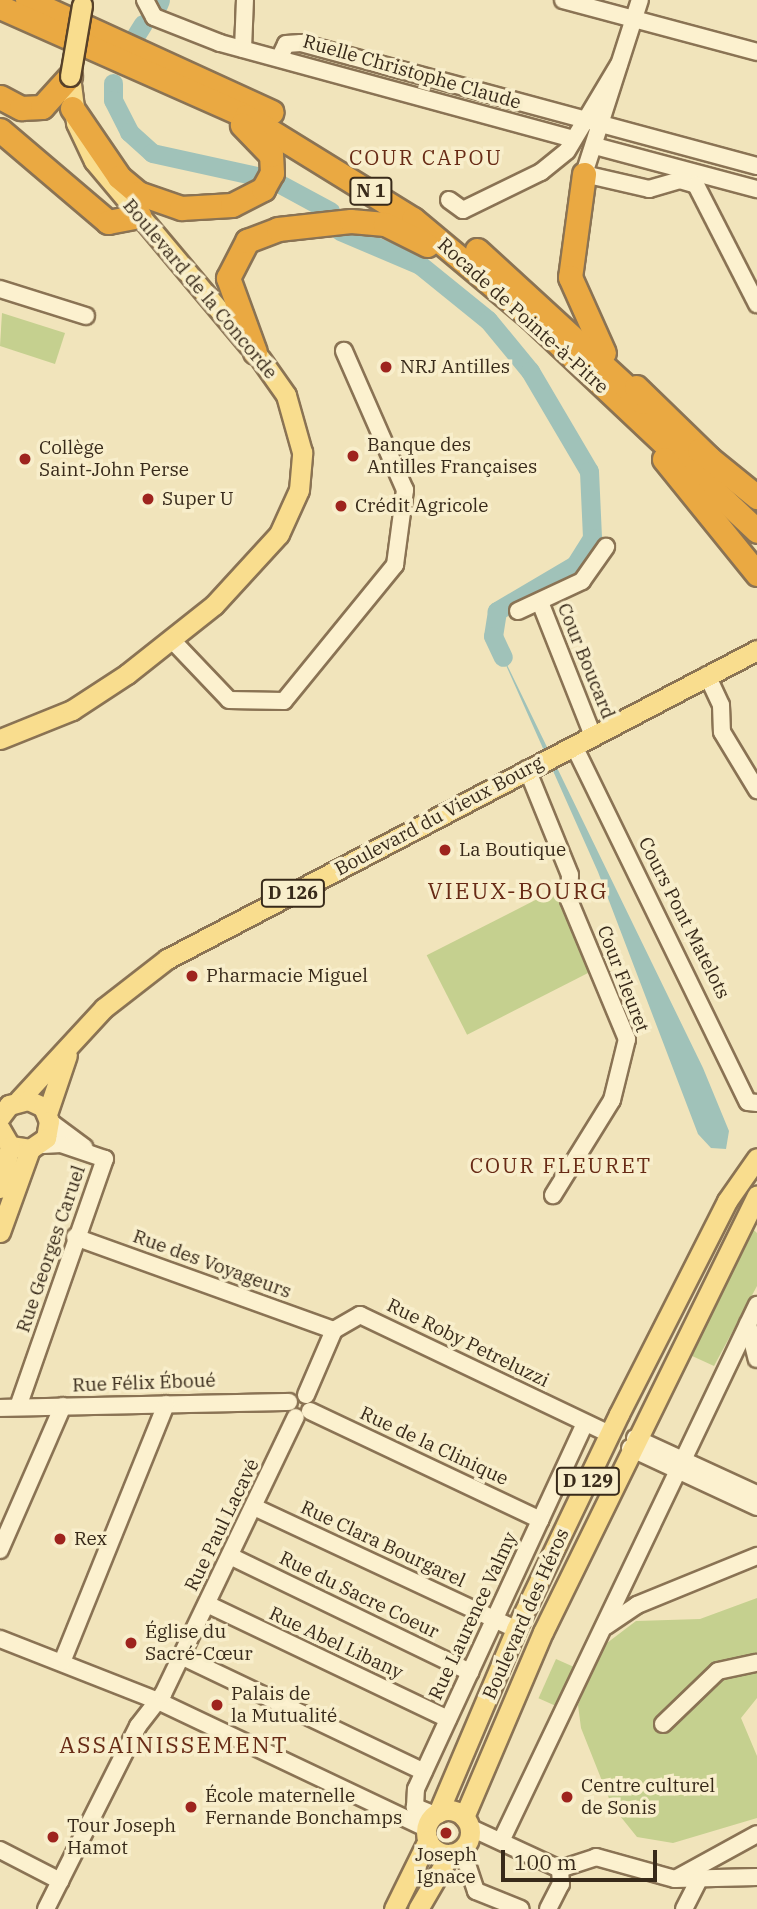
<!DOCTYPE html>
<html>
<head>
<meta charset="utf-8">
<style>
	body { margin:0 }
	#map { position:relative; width:757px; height:1909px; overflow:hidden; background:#f1e4bb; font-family:"IBM Plex Serif",serif }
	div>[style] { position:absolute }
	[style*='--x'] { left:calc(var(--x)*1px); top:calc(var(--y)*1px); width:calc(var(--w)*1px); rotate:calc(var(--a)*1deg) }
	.green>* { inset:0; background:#c5d08f; transform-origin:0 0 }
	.water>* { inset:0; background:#a0c2b9 }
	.river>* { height:19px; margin:-9.5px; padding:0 9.5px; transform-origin:9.5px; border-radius:9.5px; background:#a0c2b9 }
	.roads { filter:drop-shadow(2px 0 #8a7354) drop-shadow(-2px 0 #8a7354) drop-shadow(0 2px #8a7354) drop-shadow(0 -2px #8a7354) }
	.minor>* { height:16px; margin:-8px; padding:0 8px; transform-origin:8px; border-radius:8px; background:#fcf1cf }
	.major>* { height:19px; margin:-9.5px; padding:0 9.5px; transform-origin:9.5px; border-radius:9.5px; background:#f9dd8e }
	.major>.ring { margin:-9.5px; padding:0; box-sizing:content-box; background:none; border:19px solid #f9dd8e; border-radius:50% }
	.highway>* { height:23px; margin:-11.5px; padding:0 11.5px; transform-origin:11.5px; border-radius:11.5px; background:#eaa942 }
	.bridges { filter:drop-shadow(2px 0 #574129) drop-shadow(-2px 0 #574129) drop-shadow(0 2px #574129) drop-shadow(0 -2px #574129) }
	.major-bridge>* { height:19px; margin:-9.5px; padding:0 9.5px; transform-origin:9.5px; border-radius:9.5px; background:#f9dd8e }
	.dots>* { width:19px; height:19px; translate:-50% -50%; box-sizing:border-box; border:4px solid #f8eecb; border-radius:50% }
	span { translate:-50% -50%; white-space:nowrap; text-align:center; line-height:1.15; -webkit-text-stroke:7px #f8eecb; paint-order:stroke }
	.shield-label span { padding:2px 5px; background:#f8eecb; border:2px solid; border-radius:5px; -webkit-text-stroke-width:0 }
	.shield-label { font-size:18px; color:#382a1a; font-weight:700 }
	.street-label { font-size:19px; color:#382a1a }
	.poi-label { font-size:19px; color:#382a1a }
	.left { translate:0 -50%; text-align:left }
	.neighbourhood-label { font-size:21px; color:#682b16; letter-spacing:2px }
	.quarter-label { font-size:23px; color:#682b16; letter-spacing:2px }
	.scale { position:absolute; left:501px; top:1850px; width:156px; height:32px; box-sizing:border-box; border:4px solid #382a1a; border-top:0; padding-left:9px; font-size:21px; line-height:24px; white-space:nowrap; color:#382a1a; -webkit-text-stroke:5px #f8eecb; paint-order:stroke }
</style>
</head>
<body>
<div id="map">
	<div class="green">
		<div style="clip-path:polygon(2px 313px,65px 333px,55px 364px,0 346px)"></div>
		<div style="left:555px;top:890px;width:89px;height:144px;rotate:63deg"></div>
		<div style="clip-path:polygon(746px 1223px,757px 1233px,757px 1286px,714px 1366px,679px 1350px)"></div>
		<div style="clip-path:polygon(757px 1598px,757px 1698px,741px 1718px,757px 1756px,757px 1818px,673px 1843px,637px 1837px,612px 1806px,581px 1728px,578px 1705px,603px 1646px,636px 1621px,700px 1619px)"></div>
		<div style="left:556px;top:1659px;width:24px;height:43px;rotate:24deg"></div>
	</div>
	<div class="water">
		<div style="clip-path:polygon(493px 636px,703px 1068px,729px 1131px,726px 1149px,711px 1148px,698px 1134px,598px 872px)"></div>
	</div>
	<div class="river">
		<div style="--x:158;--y:5;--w:5;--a:-68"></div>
		<div style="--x:136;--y:35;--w:13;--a:-58"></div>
		<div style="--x:113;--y:83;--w:17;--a:90"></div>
		<div style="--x:113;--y:100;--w:36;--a:63"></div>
		<div style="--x:129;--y:132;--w:31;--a:42"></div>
		<div style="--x:152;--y:153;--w:107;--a:12.4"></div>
		<div style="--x:280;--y:184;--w:57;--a:28.4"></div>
		<div style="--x:340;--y:231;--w:87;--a:23"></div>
		<div style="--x:420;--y:265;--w:87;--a:39"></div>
		<div style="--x:488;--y:320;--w:66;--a:50.5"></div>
		<div style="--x:530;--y:371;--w:116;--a:59.5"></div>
		<div style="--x:589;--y:471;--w:67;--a:87.4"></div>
		<div style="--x:592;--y:538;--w:32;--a:122"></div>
		<div style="--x:575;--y:565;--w:91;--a:149.5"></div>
		<div style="--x:497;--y:611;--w:25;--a:99"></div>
		<div style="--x:493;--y:636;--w:23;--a:65"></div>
	</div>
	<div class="roads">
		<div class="minor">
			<div style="--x:145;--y:0;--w:19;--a:62"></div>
			<div style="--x:154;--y:17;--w:71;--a:21.5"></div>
			<div style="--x:220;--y:43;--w:363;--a:15.2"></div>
			<div style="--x:563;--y:0;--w:201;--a:15"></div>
			<div style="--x:243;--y:49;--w:49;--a:-87.7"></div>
			<div style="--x:280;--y:57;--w:14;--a:-65"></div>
			<div style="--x:286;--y:44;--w:15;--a:-4"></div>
			<div style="--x:301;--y:43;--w:472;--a:15.1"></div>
			<div style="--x:595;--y:146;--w:168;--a:14.9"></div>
			<div style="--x:584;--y:174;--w:67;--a:13"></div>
			<div style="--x:649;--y:189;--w:32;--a:-16"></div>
			<div style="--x:680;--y:180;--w:17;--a:17"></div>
			<div style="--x:696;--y:185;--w:134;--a:62.9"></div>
			<div style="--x:584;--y:174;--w:183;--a:-72.2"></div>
			<div style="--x:449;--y:200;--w:17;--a:36"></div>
			<div style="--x:463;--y:210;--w:87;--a:-26"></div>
			<div style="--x:541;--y:172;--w:33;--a:-39"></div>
			<div style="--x:567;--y:151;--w:101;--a:-59.1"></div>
			<div style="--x:0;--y:289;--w:90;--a:17.4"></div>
			<div style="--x:540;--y:602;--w:144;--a:68.4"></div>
			<div style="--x:518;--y:611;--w:71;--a:-25.1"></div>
			<div style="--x:582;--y:581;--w:42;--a:-54.8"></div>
			<div style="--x:171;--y:639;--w:84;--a:46.4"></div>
			<div style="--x:229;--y:700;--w:55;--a:1"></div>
			<div style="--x:284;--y:701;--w:176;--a:-50.8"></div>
			<div style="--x:395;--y:565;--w:76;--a:-82.4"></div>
			<div style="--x:405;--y:490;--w:152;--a:-113.7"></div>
			<div style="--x:707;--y:675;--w:33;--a:65"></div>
			<div style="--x:721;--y:705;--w:27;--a:88"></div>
			<div style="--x:722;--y:732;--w:68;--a:58.9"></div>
			<div style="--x:574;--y:746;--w:396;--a:64"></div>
			<div style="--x:748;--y:1102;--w:9;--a:6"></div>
			<div style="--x:527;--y:769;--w:114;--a:67.9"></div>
			<div style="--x:570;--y:875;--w:25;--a:92"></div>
			<div style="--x:569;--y:900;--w:151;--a:67.4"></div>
			<div style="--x:627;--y:1039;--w:63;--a:103.8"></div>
			<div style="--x:612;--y:1100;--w:112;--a:121.8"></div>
			<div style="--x:49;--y:1121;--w:44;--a:36.6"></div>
			<div style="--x:75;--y:1237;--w:275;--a:19.8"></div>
			<div style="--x:748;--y:1324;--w:36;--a:76"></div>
			<div style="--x:306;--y:1395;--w:71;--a:-66.7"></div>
			<div style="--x:334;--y:1330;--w:30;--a:-30"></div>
			<div style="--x:360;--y:1315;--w:277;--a:25.5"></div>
			<div style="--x:18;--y:1407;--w:263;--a:-70.7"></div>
			<div style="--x:105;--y:1159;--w:46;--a:-161.2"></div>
			<div style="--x:61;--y:1144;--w:22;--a:177"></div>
			<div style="--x:0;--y:1408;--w:289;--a:-1.2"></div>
			<div style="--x:310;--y:1411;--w:255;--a:25.3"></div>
			<div style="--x:635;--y:1438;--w:134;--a:24.7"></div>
			<div style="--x:630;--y:1448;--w:140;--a:24.9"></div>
			<div style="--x:254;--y:1507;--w:289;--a:25"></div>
			<div style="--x:0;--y:1550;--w:157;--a:-66.4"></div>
			<div style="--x:230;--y:1556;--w:267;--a:25.8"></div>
			<div style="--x:207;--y:1604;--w:267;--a:25.5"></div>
			<div style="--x:606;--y:1626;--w:37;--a:-34"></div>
			<div style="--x:637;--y:1605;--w:130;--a:-22.2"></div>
			<div style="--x:0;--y:1639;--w:170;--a:21.4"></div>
			<div style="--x:158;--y:1701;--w:298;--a:25.4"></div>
			<div style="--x:181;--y:1656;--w:269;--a:25.5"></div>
			<div style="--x:62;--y:1662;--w:278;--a:-68"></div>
			<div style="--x:663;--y:1724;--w:76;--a:-43.9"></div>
			<div style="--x:718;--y:1671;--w:40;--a:-12"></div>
			<div style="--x:435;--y:1815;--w:22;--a:-158"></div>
			<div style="--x:415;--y:1807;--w:18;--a:-87"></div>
			<div style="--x:416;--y:1789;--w:402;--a:-65.2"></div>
			<div style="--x:469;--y:1827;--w:100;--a:24.8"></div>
			<div style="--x:502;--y:1839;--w:592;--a:-64.47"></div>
			<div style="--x:462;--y:1849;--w:44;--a:71.6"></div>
			<div style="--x:476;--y:1891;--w:48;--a:21.8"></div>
			<div style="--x:0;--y:1850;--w:68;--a:27.3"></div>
			<div style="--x:560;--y:1869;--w:38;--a:-18"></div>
			<div style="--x:596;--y:1857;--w:82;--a:15.6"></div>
			<div style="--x:675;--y:1879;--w:82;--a:-1.4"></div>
			<div style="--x:677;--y:1878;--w:91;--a:-28.8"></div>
			<div style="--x:46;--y:1909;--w:205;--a:-63.3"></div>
			<div style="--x:138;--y:1726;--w:41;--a:-52"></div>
			<div style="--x:163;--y:1694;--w:307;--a:-64.4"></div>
			<div style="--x:548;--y:1909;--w:28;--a:-63"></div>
			<div style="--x:561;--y:1884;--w:15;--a:-94"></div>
			<div style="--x:684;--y:1909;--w:33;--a:-63"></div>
		</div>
		<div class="major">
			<div style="--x:70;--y:76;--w:47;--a:82.7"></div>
			<div style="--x:76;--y:123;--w:42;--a:64.7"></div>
			<div style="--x:94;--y:161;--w:241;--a:50"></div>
			<div style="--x:0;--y:739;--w:78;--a:-21.9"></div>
			<div style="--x:72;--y:710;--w:66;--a:-33.2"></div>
			<div style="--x:127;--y:674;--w:111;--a:-38.4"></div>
			<div style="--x:214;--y:605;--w:96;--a:-47.5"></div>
			<div style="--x:279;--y:534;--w:48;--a:-65.6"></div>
			<div style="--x:299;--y:490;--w:38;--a:-85"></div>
			<div style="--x:302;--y:452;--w:59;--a:-105.7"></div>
			<div style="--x:286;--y:395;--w:45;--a:-125.1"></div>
			<div style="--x:19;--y:1100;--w:125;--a:-47.3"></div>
			<div style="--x:104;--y:1008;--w:80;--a:-37.9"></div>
			<div style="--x:167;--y:959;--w:666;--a:-27.64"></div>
			<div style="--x:47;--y:1114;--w:62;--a:-71.3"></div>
			<div style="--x:0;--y:1117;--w:15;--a:-53"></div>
			<div style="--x:9;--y:1105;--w:20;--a:-15"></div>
			<div style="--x:28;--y:1100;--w:17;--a:25"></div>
			<div style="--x:43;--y:1107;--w:15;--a:67"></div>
			<div style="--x:49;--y:1121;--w:17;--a:100"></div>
			<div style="--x:46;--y:1138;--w:19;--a:145"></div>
			<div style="--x:30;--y:1149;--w:20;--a:-171"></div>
			<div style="--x:10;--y:1146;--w:20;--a:-120"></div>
			<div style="--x:0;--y:1188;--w:43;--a:-76.6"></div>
			<div style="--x:0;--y:1232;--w:88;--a:-70.1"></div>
			<div class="ring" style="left:426px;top:1810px;width:25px;height:25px"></div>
			<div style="--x:438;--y:1813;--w:200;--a:-67"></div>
			<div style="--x:516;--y:1629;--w:238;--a:-64.4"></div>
			<div style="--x:619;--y:1414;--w:239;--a:-63.1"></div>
			<div style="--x:727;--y:1201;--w:52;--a:-55.1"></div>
			<div style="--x:464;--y:1817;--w:201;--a:-66.9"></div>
			<div style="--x:543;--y:1632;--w:486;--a:-63.9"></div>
			<div style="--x:394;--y:1909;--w:77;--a:-63.8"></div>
			<div style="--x:418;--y:1909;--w:64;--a:-59.8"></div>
		</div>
		<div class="highway">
			<div style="--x:27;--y:0;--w:269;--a:24.6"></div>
			<div style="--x:0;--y:7;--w:269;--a:23.9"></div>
			<div style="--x:246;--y:116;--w:196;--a:31.7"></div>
			<div style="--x:413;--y:219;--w:153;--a:39.9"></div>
			<div style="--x:530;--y:317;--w:312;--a:43.3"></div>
			<div style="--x:0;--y:97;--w:24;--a:28"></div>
			<div style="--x:21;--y:108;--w:21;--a:-3"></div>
			<div style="--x:42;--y:107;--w:42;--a:-47.9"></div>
			<div style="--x:72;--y:108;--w:83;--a:55.7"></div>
			<div style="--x:119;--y:177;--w:25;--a:40"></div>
			<div style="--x:138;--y:193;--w:46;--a:19.2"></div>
			<div style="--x:181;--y:208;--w:51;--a:-3.4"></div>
			<div style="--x:232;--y:205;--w:35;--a:-27"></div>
			<div style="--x:263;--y:189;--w:18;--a:-61"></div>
			<div style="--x:272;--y:173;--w:18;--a:-93"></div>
			<div style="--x:271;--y:155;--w:42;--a:-134"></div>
			<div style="--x:0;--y:130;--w:142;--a:40.4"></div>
			<div style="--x:108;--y:222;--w:32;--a:-11"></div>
			<div style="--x:584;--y:174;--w:104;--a:97.7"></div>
			<div style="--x:570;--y:277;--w:83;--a:65.9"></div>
			<div style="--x:477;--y:250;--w:225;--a:42.5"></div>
			<div style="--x:255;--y:352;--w:79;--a:-110"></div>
			<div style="--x:228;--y:278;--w:42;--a:-62.8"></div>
			<div style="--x:247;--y:241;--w:33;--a:-21"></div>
			<div style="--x:278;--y:229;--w:73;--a:-6.3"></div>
			<div style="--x:351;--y:221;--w:34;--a:5"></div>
			<div style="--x:385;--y:224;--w:47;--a:26.6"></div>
			<div style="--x:636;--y:387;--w:102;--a:44.2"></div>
			<div style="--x:699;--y:450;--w:75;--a:39"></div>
			<div style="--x:664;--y:459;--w:148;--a:51"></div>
		</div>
	</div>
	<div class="bridges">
		<div class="major-bridge">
			<div style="--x:70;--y:76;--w:72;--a:-80.4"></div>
		</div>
	</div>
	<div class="dots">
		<div style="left:386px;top:367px;background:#9e241e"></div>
		<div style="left:353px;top:456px;background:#9e241e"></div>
		<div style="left:25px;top:459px;background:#9e241e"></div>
		<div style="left:148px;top:499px;background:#9e241e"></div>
		<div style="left:341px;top:506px;background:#9e241e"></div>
		<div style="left:445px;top:850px;background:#9e241e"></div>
		<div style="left:192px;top:976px;background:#9e241e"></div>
		<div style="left:60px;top:1539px;background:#9e241e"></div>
		<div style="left:131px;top:1643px;background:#9e241e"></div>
		<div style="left:217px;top:1705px;background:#9e241e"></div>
		<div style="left:567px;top:1797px;background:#9e241e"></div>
		<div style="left:191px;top:1807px;background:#9e241e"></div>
		<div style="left:446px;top:1833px;background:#9e241e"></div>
		<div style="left:53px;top:1837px;background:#9e241e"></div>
	</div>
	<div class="shield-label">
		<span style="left:371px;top:191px">N 1</span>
		<span style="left:293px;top:893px">D 126</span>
		<span style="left:588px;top:1481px">D 129</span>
	</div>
	<div class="street-label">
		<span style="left:412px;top:72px;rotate:16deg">Ruelle Christophe Claude</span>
		<span style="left:200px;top:289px;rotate:50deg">Boulevard de la Concorde</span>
		<span style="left:523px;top:316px;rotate:42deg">Rocade de Pointe-à-Pitre</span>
		<span style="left:586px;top:661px;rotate:68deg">Cour Boucard</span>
		<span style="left:439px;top:816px;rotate:-28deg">Boulevard du Vieux Bourg</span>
		<span style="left:684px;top:918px;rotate:63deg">Cours Pont Matelots</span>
		<span style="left:623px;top:979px;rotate:69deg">Cour Fleuret</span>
		<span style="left:51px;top:1249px;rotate:-71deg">Rue Georges Caruel</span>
		<span style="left:212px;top:1264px;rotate:20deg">Rue des Voyageurs</span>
		<span style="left:468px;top:1343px;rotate:26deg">Rue Roby Petreluzzi</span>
		<span style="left:144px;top:1383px;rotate:-2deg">Rue Félix Éboué</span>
		<span style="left:434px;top:1446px;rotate:25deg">Rue de la Clinique</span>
		<span style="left:222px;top:1525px;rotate:-64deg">Rue Paul Lacavé</span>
		<span style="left:383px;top:1544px;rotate:25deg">Rue Clara Bourgarel</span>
		<span style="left:359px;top:1595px;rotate:26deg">Rue du Sacre Coeur</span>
		<span style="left:526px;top:1614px;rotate:-66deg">Boulevard des Héros</span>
		<span style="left:473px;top:1616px;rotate:-65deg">Rue Laurence Valmy</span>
		<span style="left:336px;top:1643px;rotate:25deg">Rue Abel Libany</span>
	</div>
	<div class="poi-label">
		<span class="left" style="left:400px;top:367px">NRJ Antilles</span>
		<span class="left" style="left:367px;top:456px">Banque des<br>Antilles Françaises</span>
		<span class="left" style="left:39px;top:459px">Collège<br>Saint-John Perse</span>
		<span class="left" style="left:162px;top:499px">Super U</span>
		<span class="left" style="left:355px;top:506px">Crédit Agricole</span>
		<span class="left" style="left:459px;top:850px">La Boutique</span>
		<span class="left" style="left:206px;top:976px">Pharmacie Miguel</span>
		<span class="left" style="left:74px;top:1539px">Rex</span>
		<span class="left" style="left:145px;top:1643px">Église du<br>Sacré-Cœur</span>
		<span class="left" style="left:231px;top:1705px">Palais de<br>la Mutualité</span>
		<span class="left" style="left:581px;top:1797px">Centre culturel<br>de Sonis</span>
		<span class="left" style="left:205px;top:1807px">École maternelle<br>Fernande Bonchamps</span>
		<span class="left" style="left:67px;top:1837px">Tour Joseph<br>Hamot</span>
		<span style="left:446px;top:1866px">Joseph<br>Ignace</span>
	</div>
	<div class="neighbourhood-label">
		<span style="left:426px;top:157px">COUR CAPOU</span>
		<span style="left:561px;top:1165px">COUR FLEURET</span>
	</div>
	<div class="quarter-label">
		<span style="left:518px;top:890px">VIEUX-BOURG</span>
		<span style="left:174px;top:1744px">ASSAINISSEMENT</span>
	</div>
	<div class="scale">100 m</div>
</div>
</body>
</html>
